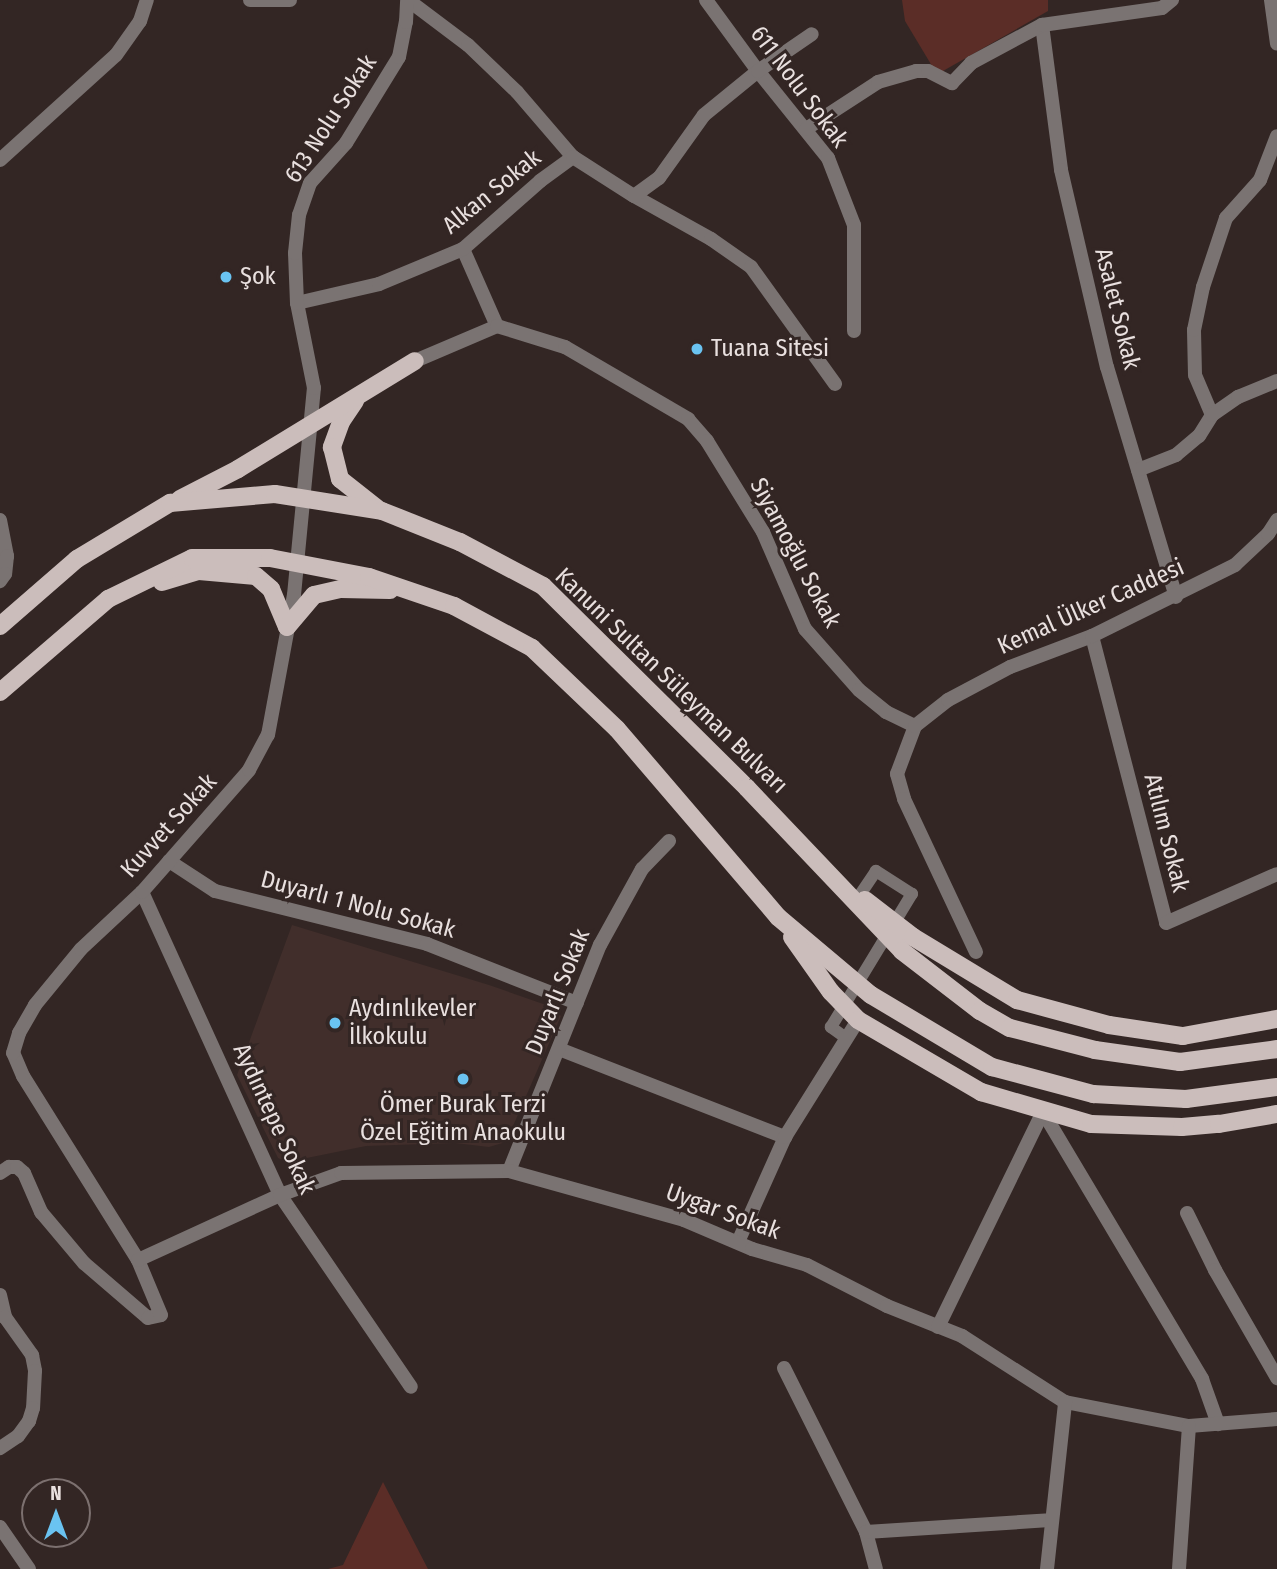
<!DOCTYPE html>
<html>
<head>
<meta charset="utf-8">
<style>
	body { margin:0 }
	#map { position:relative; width:1277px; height:1569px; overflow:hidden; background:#332624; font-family:"Fira Sans Condensed",sans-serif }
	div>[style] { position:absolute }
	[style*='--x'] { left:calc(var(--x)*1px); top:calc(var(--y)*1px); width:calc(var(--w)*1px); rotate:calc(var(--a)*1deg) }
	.built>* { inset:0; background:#412e2b }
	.green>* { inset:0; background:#5b2d27 }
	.pedestrian>* { height:12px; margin:-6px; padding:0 6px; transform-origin:6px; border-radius:6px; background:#7a7372 }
	.minor>* { height:14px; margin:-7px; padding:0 7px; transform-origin:7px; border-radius:7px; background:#7a7372 }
	.tertiary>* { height:14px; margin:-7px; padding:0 7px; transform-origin:7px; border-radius:7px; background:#7a7372 }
	.primary>* { height:18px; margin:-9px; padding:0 9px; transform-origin:9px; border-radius:9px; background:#cbbdbb }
	.dots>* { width:19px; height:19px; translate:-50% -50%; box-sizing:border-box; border:4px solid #332624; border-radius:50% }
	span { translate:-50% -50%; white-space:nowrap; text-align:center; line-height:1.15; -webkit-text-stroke:6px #332624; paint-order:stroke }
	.street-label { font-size:24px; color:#e9e0df }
	.poi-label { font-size:24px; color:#e9e0df }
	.left { translate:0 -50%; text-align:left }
	.north { position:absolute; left:21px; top:1478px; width:70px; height:70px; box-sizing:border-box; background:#332624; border:2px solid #7c706f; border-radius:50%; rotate:0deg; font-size:19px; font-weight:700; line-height:28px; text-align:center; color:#e9e0df }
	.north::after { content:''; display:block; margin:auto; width:24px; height:32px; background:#6ac3f1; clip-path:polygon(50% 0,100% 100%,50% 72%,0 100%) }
</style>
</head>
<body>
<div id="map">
	<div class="built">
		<div style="clip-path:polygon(292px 925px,489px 985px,549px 1006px,561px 1016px,506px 1142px,489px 1147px,455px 1143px,366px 1146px,287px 1162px,278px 1158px,237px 1075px)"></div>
	</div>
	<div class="green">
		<div style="clip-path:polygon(902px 0,1048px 0,1048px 11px,943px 71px,935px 71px,905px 21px)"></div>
		<div style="clip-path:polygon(383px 1482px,428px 1569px,328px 1569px,343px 1565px)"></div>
	</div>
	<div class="pedestrian">
		<div style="--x:846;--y:1038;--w:19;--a:-144"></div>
		<div style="--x:831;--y:1027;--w:156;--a:-58.7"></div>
		<div style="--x:912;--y:894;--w:43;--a:-147.4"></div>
		<div style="--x:876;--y:871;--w:30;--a:124"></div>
	</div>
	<div class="minor">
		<div style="--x:250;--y:0;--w:40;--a:0"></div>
		<div style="--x:408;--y:0;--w:75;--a:36.9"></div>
		<div style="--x:468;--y:45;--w:68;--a:43.8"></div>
		<div style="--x:517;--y:92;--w:86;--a:49.3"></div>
		<div style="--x:706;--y:0;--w:88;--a:53.8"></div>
		<div style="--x:758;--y:71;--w:112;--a:51.2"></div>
		<div style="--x:828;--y:158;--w:72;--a:68.8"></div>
		<div style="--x:854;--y:225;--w:106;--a:90"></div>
		<div style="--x:1271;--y:0;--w:44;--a:82.2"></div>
		<div style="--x:1042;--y:25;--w:146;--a:82.5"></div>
		<div style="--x:1061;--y:170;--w:202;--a:76.9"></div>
		<div style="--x:1107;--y:367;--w:240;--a:73.3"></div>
		<div style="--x:806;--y:129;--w:86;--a:-33.1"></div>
		<div style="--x:878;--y:82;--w:40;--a:-16"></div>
		<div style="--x:916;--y:71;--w:12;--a:0"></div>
		<div style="--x:928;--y:71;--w:27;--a:27"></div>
		<div style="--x:952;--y:83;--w:28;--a:-46"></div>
		<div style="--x:971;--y:63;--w:81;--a:-28.2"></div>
		<div style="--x:1042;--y:25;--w:121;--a:-8.1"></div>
		<div style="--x:1162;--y:8;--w:13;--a:-39"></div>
		<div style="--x:0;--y:160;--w:156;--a:-42.2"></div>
		<div style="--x:116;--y:55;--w:42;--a:-54.8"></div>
		<div style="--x:140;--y:21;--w:22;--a:-72"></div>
		<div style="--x:634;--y:196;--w:88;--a:29.2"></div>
		<div style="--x:711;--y:239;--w:49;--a:35"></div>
		<div style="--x:751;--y:267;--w:144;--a:54.3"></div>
		<div style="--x:463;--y:249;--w:84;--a:66.2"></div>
		<div style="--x:297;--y:303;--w:84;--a:-13"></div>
		<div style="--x:379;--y:284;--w:91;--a:-22.6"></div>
		<div style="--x:463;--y:249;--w:103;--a:-41.4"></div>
		<div style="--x:540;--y:181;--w:41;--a:-36"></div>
		<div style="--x:573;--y:157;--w:72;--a:32.6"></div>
		<div style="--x:634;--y:196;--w:31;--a:-36"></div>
		<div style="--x:659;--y:178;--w:77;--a:-54.5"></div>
		<div style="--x:704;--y:115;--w:70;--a:-39.2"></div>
		<div style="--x:758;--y:71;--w:65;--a:-34.4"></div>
		<div style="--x:415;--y:361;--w:89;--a:-23.1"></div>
		<div style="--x:497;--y:326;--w:71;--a:17.2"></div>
		<div style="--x:565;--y:347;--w:143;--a:30.3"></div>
		<div style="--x:688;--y:419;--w:29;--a:49"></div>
		<div style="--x:707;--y:441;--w:107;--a:58.4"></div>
		<div style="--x:763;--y:532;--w:106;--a:66.6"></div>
		<div style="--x:805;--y:629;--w:81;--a:48.5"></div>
		<div style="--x:859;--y:690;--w:35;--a:39"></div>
		<div style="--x:886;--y:712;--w:32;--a:26"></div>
		<div style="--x:915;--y:726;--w:51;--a:110.6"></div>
		<div style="--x:897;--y:774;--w:26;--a:74"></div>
		<div style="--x:904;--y:799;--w:169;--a:64.8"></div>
		<div style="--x:1212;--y:415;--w:43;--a:-113"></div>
		<div style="--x:1195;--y:375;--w:45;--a:-91.3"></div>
		<div style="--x:1194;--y:330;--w:44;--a:-78.2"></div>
		<div style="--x:1203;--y:287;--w:73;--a:-71.6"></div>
		<div style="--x:1226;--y:218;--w:51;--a:-48.2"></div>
		<div style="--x:1260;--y:180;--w:47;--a:-68.9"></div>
		<div style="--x:1138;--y:470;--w:41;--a:-21.5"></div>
		<div style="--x:1176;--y:455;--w:30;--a:-40"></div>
		<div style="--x:1199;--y:436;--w:25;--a:-58"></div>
		<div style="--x:1212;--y:415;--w:32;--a:-35"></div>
		<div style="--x:1238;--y:397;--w:42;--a:-22.3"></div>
		<div style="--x:0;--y:520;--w:37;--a:79"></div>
		<div style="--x:7;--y:556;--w:18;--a:96"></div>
		<div style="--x:5;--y:574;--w:9;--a:126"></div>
		<div style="--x:1092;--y:636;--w:296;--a:75.5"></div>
		<div style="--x:1166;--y:923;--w:121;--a:-23.8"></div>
		<div style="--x:169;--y:861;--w:55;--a:33.1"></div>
		<div style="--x:215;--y:891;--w:219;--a:14"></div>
		<div style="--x:427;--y:944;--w:161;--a:21.5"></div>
		<div style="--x:142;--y:892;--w:333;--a:65.5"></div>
		<div style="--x:280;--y:1195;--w:232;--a:55.7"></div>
		<div style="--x:559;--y:1049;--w:243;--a:21.3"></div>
		<div style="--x:1043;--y:1112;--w:311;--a:59.2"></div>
		<div style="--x:1202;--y:1379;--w:48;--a:70.4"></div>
		<div style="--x:509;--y:1171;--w:244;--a:-68.1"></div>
		<div style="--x:600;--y:945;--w:87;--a:-61.1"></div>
		<div style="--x:642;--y:869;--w:39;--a:-46"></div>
		<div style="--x:0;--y:1173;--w:11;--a:-34"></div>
		<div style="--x:9;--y:1167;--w:8;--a:0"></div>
		<div style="--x:17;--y:1167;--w:9;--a:41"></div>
		<div style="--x:24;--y:1173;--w:43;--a:66.4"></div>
		<div style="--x:41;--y:1212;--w:67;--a:49.9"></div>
		<div style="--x:84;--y:1263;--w:84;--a:40.7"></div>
		<div style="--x:148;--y:1318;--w:13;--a:-13"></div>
		<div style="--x:161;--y:1315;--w:60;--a:-112.7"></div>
		<div style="--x:138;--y:1260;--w:217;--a:-122"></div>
		<div style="--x:23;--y:1076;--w:25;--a:-113"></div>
		<div style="--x:13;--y:1053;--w:21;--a:-73"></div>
		<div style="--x:19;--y:1033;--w:32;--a:-60"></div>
		<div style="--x:35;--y:1005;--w:72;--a:-50.6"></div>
		<div style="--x:81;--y:949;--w:83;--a:-43.1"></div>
		<div style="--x:142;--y:892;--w:162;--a:-48.7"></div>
		<div style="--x:249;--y:770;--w:40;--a:-62"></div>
		<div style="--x:268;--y:735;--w:142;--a:-79.5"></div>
		<div style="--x:294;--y:595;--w:208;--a:-84.5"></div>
		<div style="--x:314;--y:388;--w:87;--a:-101.3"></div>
		<div style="--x:297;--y:303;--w:50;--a:-92.3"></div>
		<div style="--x:295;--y:253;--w:38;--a:-84"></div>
		<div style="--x:299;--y:215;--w:34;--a:-71"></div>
		<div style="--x:310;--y:183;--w:54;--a:-48"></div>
		<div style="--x:346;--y:143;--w:101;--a:-58.4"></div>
		<div style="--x:399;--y:57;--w:36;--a:-79"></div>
		<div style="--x:406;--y:22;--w:22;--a:-87"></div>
		<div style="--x:1187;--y:1213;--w:64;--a:63.8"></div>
		<div style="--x:1215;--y:1270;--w:125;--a:60.1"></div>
		<div style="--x:738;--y:1242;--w:115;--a:-65.9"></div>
		<div style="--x:785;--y:1137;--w:138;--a:-58"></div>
		<div style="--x:138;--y:1260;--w:156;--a:-24.6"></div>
		<div style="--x:280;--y:1195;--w:65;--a:-19.8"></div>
		<div style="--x:341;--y:1173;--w:168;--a:-0.7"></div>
		<div style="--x:509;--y:1171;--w:182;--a:15.6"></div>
		<div style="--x:684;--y:1220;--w:74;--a:23.1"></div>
		<div style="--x:752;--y:1249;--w:57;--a:16.2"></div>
		<div style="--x:807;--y:1265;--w:90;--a:27.1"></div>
		<div style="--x:887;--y:1306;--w:81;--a:21.8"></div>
		<div style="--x:962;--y:1336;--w:122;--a:32.7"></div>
		<div style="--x:1065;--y:1402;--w:126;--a:11"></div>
		<div style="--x:1189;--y:1426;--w:88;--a:-4.5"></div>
		<div style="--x:0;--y:1295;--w:23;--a:77"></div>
		<div style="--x:5;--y:1317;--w:47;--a:54.6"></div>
		<div style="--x:32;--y:1355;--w:16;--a:79"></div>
		<div style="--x:35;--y:1371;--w:37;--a:93"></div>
		<div style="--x:33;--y:1408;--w:14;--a:107"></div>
		<div style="--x:29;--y:1421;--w:19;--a:126"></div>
		<div style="--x:18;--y:1436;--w:22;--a:146"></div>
		<div style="--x:938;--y:1327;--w:239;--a:-64"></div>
		<div style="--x:784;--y:1368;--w:183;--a:63.4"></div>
		<div style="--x:866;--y:1532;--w:38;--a:75"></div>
		<div style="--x:0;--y:1527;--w:51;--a:55.4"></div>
		<div style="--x:866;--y:1532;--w:184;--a:-3.7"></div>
		<div style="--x:1047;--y:1569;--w:168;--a:-83.8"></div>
		<div style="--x:1179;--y:1569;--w:143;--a:-86"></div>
	</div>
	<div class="tertiary">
		<div style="--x:915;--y:726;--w:42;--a:-38.2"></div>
		<div style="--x:948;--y:700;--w:70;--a:-28"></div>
		<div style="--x:1010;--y:667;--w:88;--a:-20.7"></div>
		<div style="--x:1092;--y:636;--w:160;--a:-26.4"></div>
		<div style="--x:1235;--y:565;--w:45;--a:-43.2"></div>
		<div style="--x:1268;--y:534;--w:17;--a:-57"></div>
	</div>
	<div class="primary">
		<div style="--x:355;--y:401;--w:25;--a:124"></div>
		<div style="--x:341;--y:422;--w:27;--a:110"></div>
		<div style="--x:332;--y:447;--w:33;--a:76"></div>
		<div style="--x:340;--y:479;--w:48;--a:38.3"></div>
		<div style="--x:180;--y:499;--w:65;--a:-27.3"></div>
		<div style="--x:238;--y:469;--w:207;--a:-31.4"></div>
		<div style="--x:162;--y:582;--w:39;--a:-17"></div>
		<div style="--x:199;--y:571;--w:57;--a:5"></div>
		<div style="--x:256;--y:576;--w:20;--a:41"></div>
		<div style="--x:271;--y:589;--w:41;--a:67.2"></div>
		<div style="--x:287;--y:627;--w:42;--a:-49.8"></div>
		<div style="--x:314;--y:595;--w:28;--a:-13"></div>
		<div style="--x:341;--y:589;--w:49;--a:1.2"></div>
		<div style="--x:0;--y:626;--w:102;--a:-41"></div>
		<div style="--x:77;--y:559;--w:109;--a:-31.1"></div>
		<div style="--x:170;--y:503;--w:105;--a:-4.9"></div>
		<div style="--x:275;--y:494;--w:108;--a:9"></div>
		<div style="--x:382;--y:511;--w:84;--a:21.7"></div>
		<div style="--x:460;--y:542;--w:94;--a:27.9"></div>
		<div style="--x:543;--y:586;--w:287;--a:44.7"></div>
		<div style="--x:747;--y:788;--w:225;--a:46.4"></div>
		<div style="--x:902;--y:951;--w:98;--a:37.6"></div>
		<div style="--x:980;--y:1011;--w:34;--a:30"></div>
		<div style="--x:1010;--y:1028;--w:88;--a:14.5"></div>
		<div style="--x:1095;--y:1050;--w:86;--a:8"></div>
		<div style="--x:1180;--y:1062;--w:98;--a:-7.6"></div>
		<div style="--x:0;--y:692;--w:143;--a:-40.7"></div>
		<div style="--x:108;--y:599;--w:93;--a:-26"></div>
		<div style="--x:192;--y:558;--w:78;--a:0"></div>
		<div style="--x:270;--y:558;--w:101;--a:10.9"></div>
		<div style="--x:369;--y:577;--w:90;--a:18.8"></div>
		<div style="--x:454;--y:606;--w:89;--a:28.3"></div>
		<div style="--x:532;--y:648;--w:117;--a:43.6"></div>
		<div style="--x:617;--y:729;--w:248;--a:49.4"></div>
		<div style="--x:778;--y:917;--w:121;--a:40"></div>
		<div style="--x:871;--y:995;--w:141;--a:30.8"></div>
		<div style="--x:992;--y:1067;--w:105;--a:15"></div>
		<div style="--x:1093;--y:1094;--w:93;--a:3.1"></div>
		<div style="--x:1186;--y:1099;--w:92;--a:-7.5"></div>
		<div style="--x:865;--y:900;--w:61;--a:37.6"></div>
		<div style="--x:913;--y:937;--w:122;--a:31.2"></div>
		<div style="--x:1017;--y:1000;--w:95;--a:15.2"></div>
		<div style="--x:1109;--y:1025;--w:75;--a:8.5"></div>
		<div style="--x:1183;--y:1036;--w:96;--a:-10.3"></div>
		<div style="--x:792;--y:937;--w:67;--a:54.7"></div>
		<div style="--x:831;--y:992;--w:39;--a:46"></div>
		<div style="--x:858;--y:1020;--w:143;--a:30.3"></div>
		<div style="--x:981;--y:1092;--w:115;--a:16.2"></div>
		<div style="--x:1091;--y:1124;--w:91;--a:1.9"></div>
		<div style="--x:1182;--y:1127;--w:37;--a:-5"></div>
		<div style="--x:1219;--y:1124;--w:59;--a:-9.8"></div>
	</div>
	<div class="dots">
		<div style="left:226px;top:277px;background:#6ac3f1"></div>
		<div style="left:697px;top:349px;background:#6ac3f1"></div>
		<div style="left:335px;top:1023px;background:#6ac3f1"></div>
		<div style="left:463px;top:1079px;background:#6ac3f1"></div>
	</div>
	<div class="street-label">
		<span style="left:799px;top:87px;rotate:53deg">611 Nolu Sokak</span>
		<span style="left:331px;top:119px;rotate:-57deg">613 Nolu Sokak</span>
		<span style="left:492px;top:192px;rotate:-39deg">Alkan Sokak</span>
		<span style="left:1117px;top:309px;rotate:76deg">Asalet Sokak</span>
		<span style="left:795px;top:553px;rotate:62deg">Siyamoğlu Sokak</span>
		<span style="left:1091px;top:607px;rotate:-24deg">Kemal Ülker Caddesi</span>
		<span style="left:671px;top:681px;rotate:44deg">Kanuni Sultan Süleyman Bulvarı</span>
		<span style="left:169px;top:826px;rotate:-48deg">Kuvvet Sokak</span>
		<span style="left:1166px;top:833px;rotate:76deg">Atılım Sokak</span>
		<span style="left:358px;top:905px;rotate:15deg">Duyarlı 1 Nolu Sokak</span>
		<span style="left:558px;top:992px;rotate:-68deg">Duyarlı Sokak</span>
		<span style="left:274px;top:1119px;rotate:65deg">Aydıntepe Sokak</span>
		<span style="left:723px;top:1212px;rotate:20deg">Uygar Sokak</span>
	</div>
	<div class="poi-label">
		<span class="left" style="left:240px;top:277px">Şok</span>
		<span class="left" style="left:711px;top:349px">Tuana Sitesi</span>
		<span class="left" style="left:349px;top:1023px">Aydınlıkevler<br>İlkokulu</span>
		<span style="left:463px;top:1119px">Ömer Burak Terzi<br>Özel Eğitim Anaokulu</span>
	</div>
	<div class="north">N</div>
</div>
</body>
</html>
